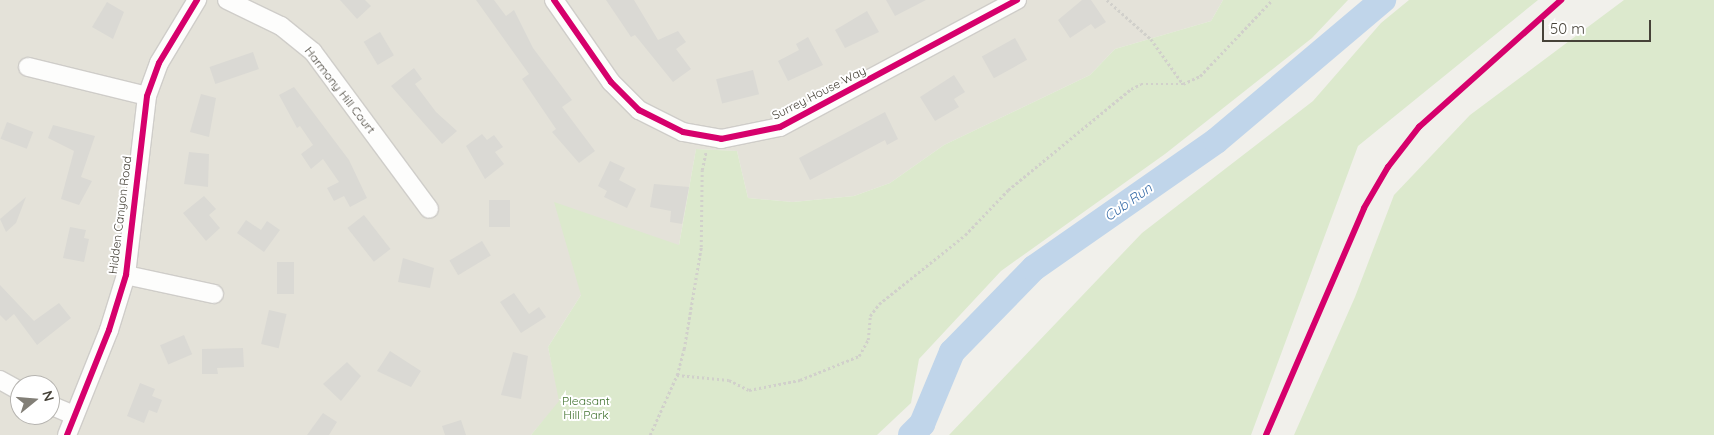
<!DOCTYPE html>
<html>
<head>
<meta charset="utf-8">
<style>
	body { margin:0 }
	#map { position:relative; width:1714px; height:435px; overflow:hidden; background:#f1f0eb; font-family:Quicksand,sans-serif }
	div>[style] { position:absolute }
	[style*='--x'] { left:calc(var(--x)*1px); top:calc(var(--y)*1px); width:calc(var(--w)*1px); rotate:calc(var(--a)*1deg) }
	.residential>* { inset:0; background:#e4e2d9 }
	.green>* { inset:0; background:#dce9cd }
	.river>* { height:26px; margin:-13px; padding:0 13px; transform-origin:13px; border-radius:13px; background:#c0d5ea }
	.building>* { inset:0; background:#dad9d4; transform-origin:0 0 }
	.path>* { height:2.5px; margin-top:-1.25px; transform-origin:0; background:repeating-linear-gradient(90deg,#d1d0cb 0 2.5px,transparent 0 5px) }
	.roads { filter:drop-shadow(1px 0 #cfcdc9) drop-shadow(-1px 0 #cfcdc9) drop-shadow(0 1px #cfcdc9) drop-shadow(0 -1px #cfcdc9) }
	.street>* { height:18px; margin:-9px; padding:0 9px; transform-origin:9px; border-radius:9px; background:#fdfdfc }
	.cycleway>* { height:6px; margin:-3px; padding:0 3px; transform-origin:3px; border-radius:3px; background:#d6006c }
	span { translate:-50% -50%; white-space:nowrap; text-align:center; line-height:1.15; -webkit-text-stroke:4px #fff; paint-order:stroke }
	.street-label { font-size:12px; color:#464238 }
	.park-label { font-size:12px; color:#427330 }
	.water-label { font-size:14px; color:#3a6ea9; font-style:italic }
	.north { position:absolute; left:10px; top:375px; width:50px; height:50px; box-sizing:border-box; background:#fff; border:1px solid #b5b3af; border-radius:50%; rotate:73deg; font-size:14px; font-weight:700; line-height:20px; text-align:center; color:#464238 }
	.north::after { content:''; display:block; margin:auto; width:18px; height:22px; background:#827f77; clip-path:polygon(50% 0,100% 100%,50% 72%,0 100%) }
	.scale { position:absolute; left:1542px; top:20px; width:109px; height:22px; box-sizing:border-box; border:2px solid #464238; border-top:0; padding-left:6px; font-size:15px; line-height:18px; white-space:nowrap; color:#464238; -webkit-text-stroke:4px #fff; paint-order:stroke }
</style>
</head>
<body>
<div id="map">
	<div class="residential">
		<div style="clip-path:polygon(evenodd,0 0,1223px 0,1211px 21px,1115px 49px,1090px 75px,944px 145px,890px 183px,854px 196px,793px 202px,748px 198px,737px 151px,696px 149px,679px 245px,581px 295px,548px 347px,560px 401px,531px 435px,0 435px,0 0,20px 385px,50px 385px,50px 415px,20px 415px,20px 385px)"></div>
	</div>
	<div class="green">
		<div style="clip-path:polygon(1223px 0,1348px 0,1312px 38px,1165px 154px,1001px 271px,919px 359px,911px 403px,877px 435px,531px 435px,559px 401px,548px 347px,581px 295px,554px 202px,679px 245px,696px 149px,737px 151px,748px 198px,793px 202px,854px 196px,890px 183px,944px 145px,1090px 75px,1115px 49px,1211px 21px)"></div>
		<div style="clip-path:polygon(1409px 0,1538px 0,1358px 146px,1251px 435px,949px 435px,1142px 233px,1313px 101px,1381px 23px)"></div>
		<div style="clip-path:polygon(1624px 0,1714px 0,1714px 435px,1294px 435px,1355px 297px,1394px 195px,1470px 115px)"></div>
	</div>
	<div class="river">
		<div style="--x:911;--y:435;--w:16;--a:-45"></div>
		<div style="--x:922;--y:424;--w:78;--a:-67.4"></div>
		<div style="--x:952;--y:352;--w:117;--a:-45.7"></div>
		<div style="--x:1034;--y:268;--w:222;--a:-34.9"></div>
		<div style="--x:1216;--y:141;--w:219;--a:-40.2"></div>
	</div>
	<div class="building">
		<div style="clip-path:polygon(340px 0,365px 0,371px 6px,357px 19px)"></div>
		<div style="clip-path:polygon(476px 0,494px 0,506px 16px,514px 10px,533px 48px,572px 100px,562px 107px,595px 151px,579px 163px,552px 132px,556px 129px,522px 79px,529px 74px)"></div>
		<div style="clip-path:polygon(606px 0,634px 0,658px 40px,678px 31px,686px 42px,676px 49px,691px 69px,673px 82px,635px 35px,631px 37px)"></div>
		<div style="clip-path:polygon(886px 0,926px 0,895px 16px)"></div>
		<div style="clip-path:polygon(1082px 0,1091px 0,1106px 22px,1095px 29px,1091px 24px,1070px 38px,1058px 20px)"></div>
		<div style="clip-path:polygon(107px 2px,124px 12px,113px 39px,92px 27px)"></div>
		<div style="clip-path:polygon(867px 11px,879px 32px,845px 48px,835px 30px)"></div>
		<div style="left:380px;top:32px;width:27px;height:19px;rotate:59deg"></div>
		<div style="clip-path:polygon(808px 37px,823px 65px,788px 81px,778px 61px,799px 50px,796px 44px)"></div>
		<div style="left:1015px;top:38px;width:25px;height:38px;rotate:61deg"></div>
		<div style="left:253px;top:52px;width:18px;height:46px;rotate:71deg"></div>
		<div style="clip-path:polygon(414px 68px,422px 79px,415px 84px,436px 112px,457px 131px,442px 144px,391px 86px)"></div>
		<div style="left:753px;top:70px;width:25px;height:38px;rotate:76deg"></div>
		<div style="clip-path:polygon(954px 75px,965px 92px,954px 99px,959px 107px,935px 121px,920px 97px)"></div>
		<div style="clip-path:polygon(294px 87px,349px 160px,367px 198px,350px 207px,344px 196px,334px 201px,327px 188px,339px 182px,323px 159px,311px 169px,301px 154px,313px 145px,300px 126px,297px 128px,279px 95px)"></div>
		<div style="clip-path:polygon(201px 94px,216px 98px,209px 137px,190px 132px)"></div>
		<div style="clip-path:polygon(885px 112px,898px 139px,887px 145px,885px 140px,810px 180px,799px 158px)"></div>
		<div style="left:7px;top:122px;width:28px;height:18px;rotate:21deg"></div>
		<div style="clip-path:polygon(53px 125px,95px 136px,81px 177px,92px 181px,79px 205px,61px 199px,74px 151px,48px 138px)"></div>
		<div style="clip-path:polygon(482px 134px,487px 140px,494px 135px,503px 147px,495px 152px,504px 164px,485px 179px,466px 146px)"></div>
		<div style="clip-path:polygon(189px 152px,209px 154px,208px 187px,184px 184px)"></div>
		<div style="clip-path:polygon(610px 161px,625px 168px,619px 180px,636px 189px,627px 208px,604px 197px,607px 191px,598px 186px)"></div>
		<div style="clip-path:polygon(654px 184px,689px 187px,682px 224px,670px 222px,671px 211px,650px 207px)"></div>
		<div style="clip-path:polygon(204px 196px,216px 209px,209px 215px,220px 228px,206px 241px,183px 213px)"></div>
		<div style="clip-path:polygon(26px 197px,16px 223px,6px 232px,0 219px)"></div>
		<div style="left:489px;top:200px;width:21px;height:27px"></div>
		<div style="left:364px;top:215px;width:43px;height:21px;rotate:52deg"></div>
		<div style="clip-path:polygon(246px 220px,261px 230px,267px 221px,280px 230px,264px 252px,237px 233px)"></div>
		<div style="clip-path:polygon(70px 227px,86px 230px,84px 238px,89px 239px,84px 262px,63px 258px)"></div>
		<div style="left:482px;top:241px;width:17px;height:38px;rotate:59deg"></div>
		<div style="clip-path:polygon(403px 258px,434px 268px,430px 288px,398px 282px)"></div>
		<div style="left:277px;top:262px;width:17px;height:32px"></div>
		<div style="clip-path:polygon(0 285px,34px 321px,59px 303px,71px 318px,37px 345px,14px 314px,6px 321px,0 315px)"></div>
		<div style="clip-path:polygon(514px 293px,529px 314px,539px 307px,546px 317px,521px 333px,500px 302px)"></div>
		<div style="left:269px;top:310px;width:18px;height:35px;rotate:13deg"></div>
		<div style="left:184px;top:335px;width:21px;height:26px;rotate:67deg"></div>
		<div style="clip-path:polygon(243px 348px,244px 367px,217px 368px,218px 374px,202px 374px,202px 349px)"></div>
		<div style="clip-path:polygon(390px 351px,421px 371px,411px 387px,377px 371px)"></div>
		<div style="clip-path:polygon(513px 352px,528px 356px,521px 399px,501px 395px)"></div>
		<div style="clip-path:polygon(347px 362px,361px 376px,341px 401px,323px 384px)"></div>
		<div style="clip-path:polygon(140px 383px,155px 389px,152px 396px,162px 400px,157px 413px,149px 410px,144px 423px,127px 416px)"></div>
		<div style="clip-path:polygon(323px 413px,337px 422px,329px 435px,307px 435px)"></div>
		<div style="clip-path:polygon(461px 420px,466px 435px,445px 435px,442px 426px)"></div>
	</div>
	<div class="path">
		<div style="--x:1107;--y:0;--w:59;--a:41.6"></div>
		<div style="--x:1151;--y:39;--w:55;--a:54.6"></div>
		<div style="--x:677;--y:375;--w:52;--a:5.5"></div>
		<div style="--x:729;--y:380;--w:22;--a:27"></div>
		<div style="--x:749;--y:390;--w:52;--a:-11.1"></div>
		<div style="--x:800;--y:380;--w:64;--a:-22.1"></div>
		<div style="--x:859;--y:356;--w:18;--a:-61"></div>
		<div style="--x:868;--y:340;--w:24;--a:-85"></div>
		<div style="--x:870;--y:316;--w:15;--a:-53"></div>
		<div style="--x:879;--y:304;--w:110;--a:-38.7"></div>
		<div style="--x:965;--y:235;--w:62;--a:-46.3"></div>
		<div style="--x:1008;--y:190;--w:159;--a:-39.4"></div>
		<div style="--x:1131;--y:89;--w:11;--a:-27"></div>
		<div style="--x:1141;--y:84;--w:42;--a:0"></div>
		<div style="--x:1183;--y:84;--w:19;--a:-25"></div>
		<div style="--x:1200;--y:76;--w:105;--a:-46.5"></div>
		<div style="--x:650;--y:435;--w:66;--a:-65.8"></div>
		<div style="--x:677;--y:375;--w:27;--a:-75"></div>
		<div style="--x:684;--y:349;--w:103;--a:-80.5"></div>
		<div style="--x:701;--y:247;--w:77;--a:-89.3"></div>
		<div style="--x:702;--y:170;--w:19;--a:-78"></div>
	</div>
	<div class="roads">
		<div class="street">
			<div style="--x:227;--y:0;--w:60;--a:25.7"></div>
			<div style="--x:281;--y:26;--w:41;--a:39.1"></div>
			<div style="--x:313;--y:52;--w:195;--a:53.5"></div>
			<div style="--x:554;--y:0;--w:100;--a:55.2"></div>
			<div style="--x:611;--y:82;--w:40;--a:45"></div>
			<div style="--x:639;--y:110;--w:49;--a:26.6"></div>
			<div style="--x:683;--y:132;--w:39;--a:10"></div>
			<div style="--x:721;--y:139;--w:60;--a:-11.5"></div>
			<div style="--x:780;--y:127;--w:269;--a:-28.2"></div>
			<div style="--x:28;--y:67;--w:122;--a:13.7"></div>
			<div style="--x:126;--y:275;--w:90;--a:12.2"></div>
			<div style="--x:0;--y:380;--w:23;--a:29"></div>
			<div style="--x:50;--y:405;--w:26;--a:23"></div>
			<div style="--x:67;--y:435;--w:113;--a:-68.2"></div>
			<div style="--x:109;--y:330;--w:58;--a:-72.8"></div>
			<div style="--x:126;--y:275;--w:180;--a:-83.3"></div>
			<div style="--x:147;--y:96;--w:35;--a:-70"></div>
			<div style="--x:159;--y:63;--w:74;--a:-58.9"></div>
		</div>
	</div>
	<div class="cycleway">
		<div style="--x:554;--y:0;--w:100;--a:55.2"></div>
		<div style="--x:611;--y:82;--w:40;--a:45"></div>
		<div style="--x:639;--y:110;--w:49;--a:26.6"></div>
		<div style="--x:683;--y:132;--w:39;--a:10"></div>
		<div style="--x:721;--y:139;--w:60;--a:-11.5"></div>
		<div style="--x:780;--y:127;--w:269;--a:-28.2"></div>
		<div style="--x:67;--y:435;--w:113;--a:-68.2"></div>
		<div style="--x:109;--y:330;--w:58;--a:-72.8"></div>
		<div style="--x:126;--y:275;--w:180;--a:-83.3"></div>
		<div style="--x:147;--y:96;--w:35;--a:-70"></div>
		<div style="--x:159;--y:63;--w:74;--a:-58.9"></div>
		<div style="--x:1266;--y:435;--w:247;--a:-66.6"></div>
		<div style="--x:1364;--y:208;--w:48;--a:-59.7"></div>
		<div style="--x:1388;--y:167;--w:51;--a:-52.2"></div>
		<div style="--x:1419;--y:127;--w:191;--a:-41.8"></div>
	</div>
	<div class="street-label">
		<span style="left:340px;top:90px;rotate:52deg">Harmony Hill Court</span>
		<span style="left:819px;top:93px;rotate:-27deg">Surrey House Way</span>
		<span style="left:120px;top:215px;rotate:-83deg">Hidden Canyon Road</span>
	</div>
	<div class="park-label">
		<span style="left:586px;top:408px">Pleasant<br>Hill Park</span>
	</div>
	<div class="water-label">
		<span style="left:1128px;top:202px;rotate:-35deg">Cub Run</span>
	</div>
	<div class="north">N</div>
	<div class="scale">50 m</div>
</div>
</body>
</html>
